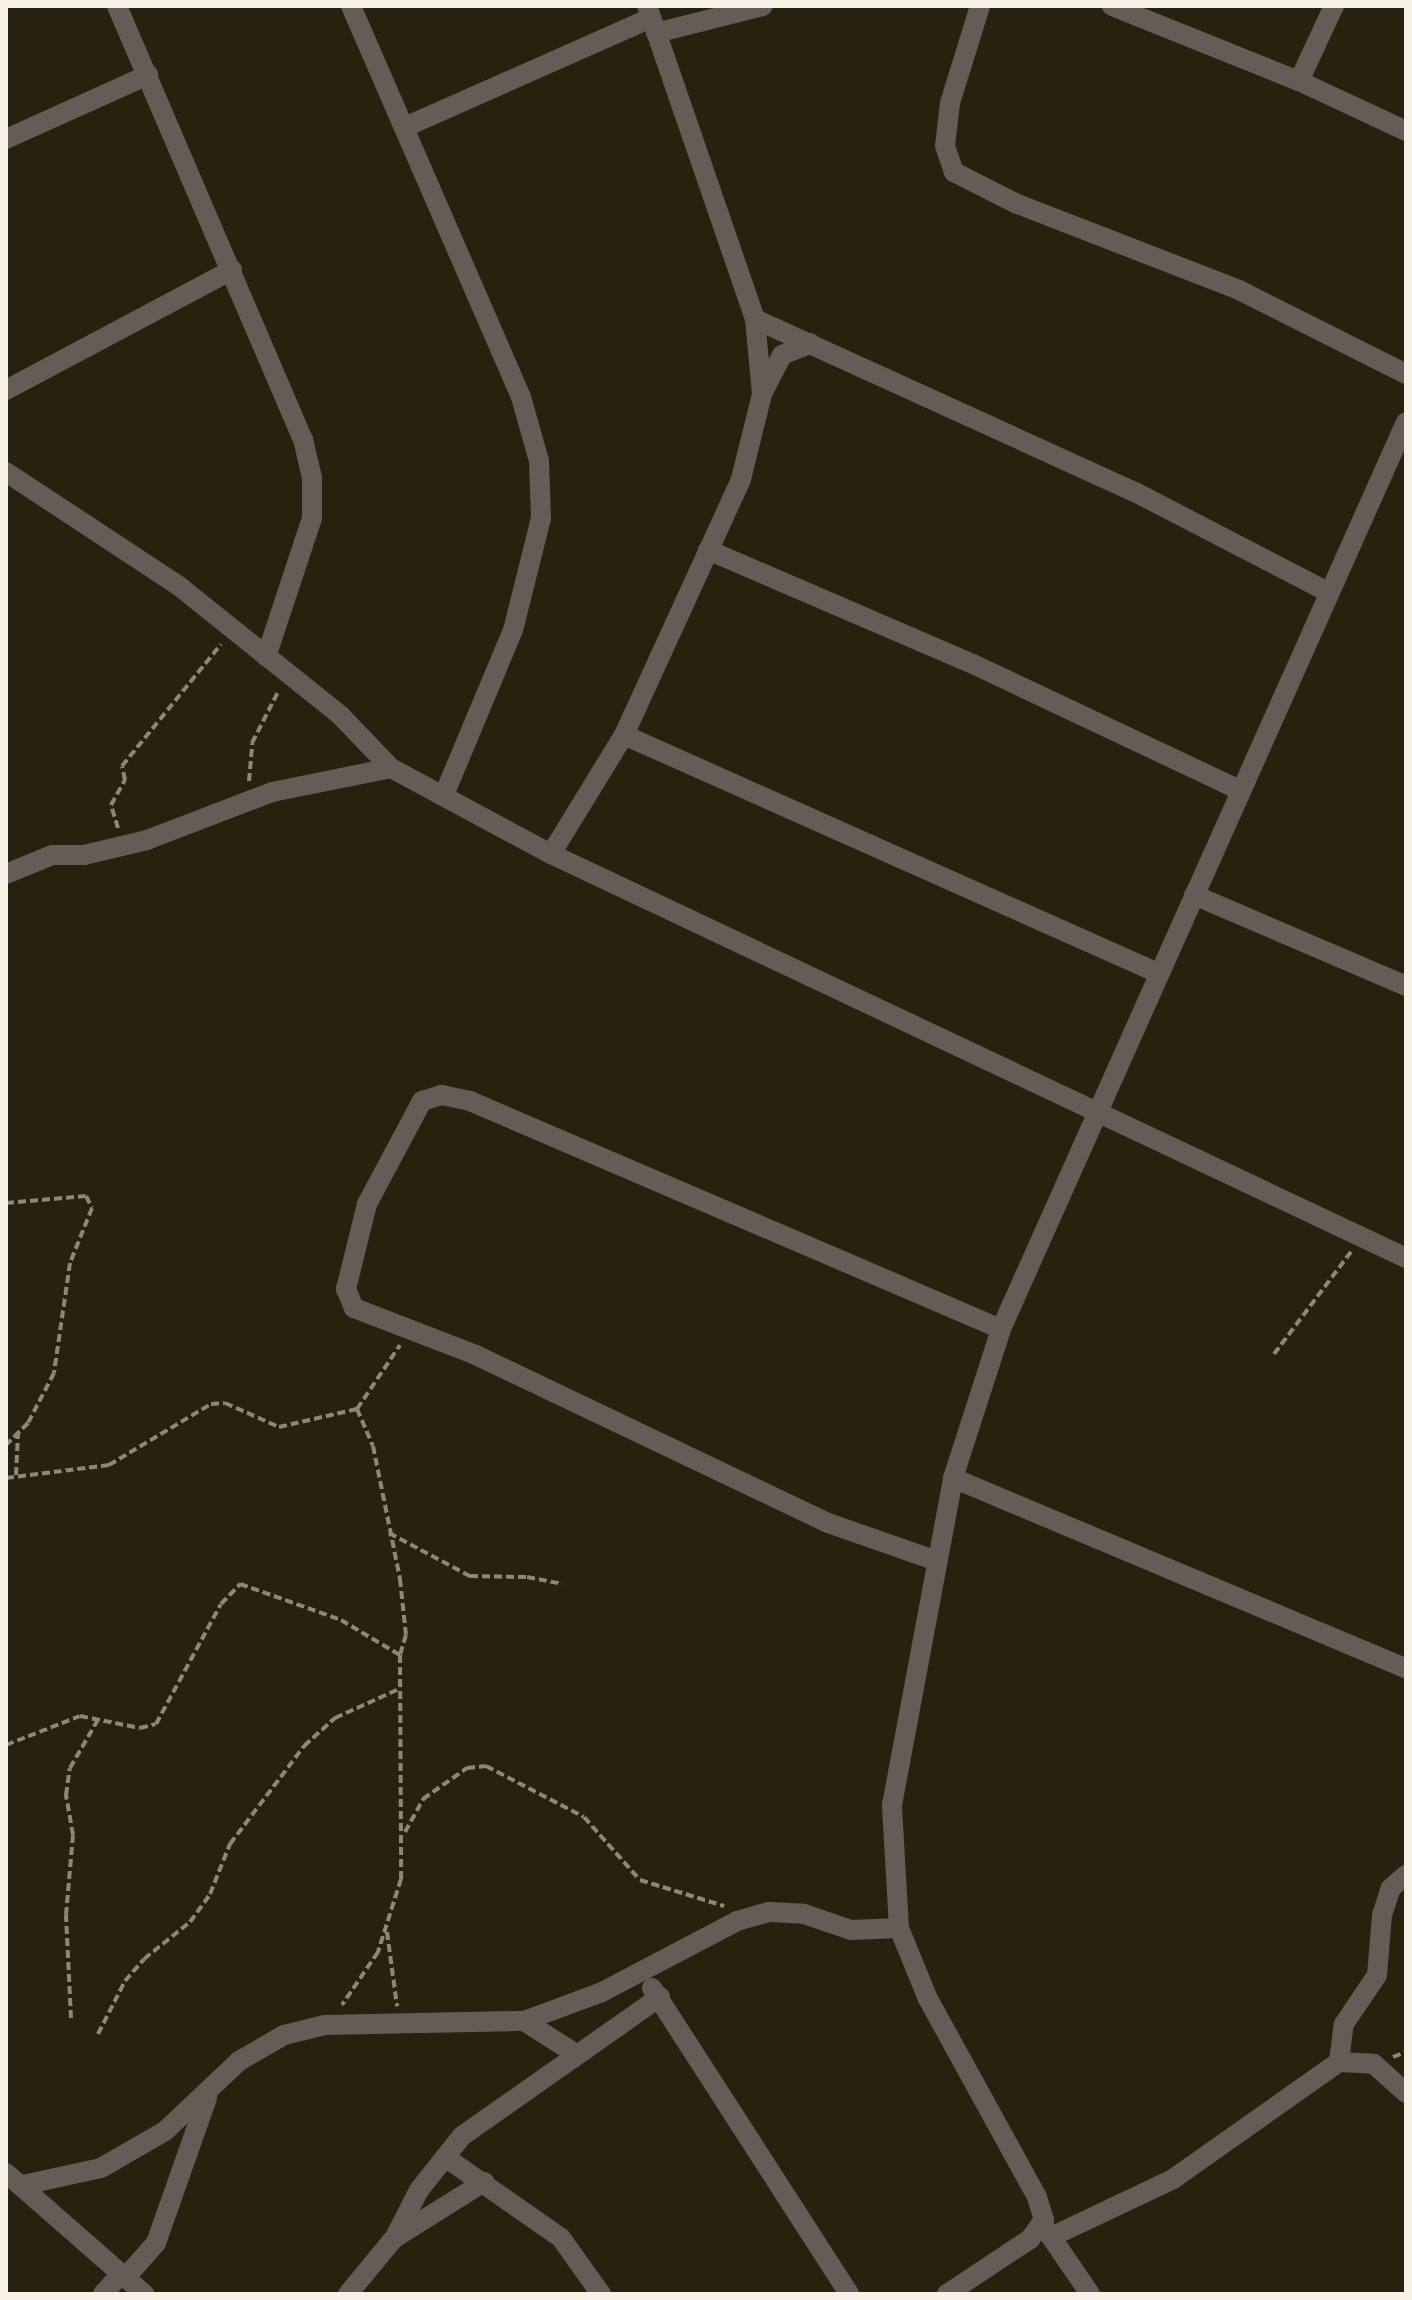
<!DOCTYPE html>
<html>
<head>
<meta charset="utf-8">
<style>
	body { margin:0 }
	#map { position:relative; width:1412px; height:2300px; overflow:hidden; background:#27210d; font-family:"Playfair Display",serif }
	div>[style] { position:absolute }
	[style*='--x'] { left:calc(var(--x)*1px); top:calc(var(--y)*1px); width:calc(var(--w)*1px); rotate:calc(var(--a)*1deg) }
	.path>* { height:4px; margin-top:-2px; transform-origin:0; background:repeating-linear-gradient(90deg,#8c8776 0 8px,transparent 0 12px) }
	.minor>* { height:20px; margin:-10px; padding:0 10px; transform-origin:10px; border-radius:10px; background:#665b57 }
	span { translate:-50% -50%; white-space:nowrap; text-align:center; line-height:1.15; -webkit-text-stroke:6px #27210d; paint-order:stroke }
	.frame { position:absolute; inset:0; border:8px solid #f5f1e4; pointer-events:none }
</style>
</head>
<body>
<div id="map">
	<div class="path">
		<div style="--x:249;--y:781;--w:38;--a:-85"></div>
		<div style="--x:252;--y:743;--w:57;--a:-63"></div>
		<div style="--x:118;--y:828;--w:24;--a:-107"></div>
		<div style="--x:111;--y:805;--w:29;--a:-61"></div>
		<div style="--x:125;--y:780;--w:14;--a:-102"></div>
		<div style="--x:122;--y:766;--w:157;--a:-50.9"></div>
		<div style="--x:6;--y:1203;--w:80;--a:-5"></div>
		<div style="--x:86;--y:1196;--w:13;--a:63"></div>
		<div style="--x:92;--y:1208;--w:59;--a:111.8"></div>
		<div style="--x:70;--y:1263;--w:111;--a:98.3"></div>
		<div style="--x:54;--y:1373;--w:56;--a:117.5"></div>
		<div style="--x:28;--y:1423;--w:31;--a:135"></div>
		<div style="--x:1274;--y:1354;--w:128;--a:-53"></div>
		<div style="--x:357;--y:1409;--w:77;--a:-56.1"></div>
		<div style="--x:16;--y:1475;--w:41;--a:-87.2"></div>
		<div style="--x:6;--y:1478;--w:104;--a:-7.2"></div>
		<div style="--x:109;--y:1465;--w:119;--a:-30.9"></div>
		<div style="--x:211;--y:1404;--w:14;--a:-4"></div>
		<div style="--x:225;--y:1403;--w:59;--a:24"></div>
		<div style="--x:279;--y:1427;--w:80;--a:-13"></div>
		<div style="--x:357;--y:1409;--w:40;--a:66.6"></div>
		<div style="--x:373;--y:1446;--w:136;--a:78.5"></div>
		<div style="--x:400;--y:1579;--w:56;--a:83.9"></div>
		<div style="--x:406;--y:1635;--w:21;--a:107"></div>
		<div style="--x:389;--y:1533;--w:92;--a:28"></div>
		<div style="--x:470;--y:1576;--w:57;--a:1"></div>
		<div style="--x:527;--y:1577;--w:36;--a:11"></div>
		<div style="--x:6;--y:1745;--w:79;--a:-21.4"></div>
		<div style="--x:80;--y:1716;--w:61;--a:11.3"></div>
		<div style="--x:140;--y:1728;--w:16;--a:-14"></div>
		<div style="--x:156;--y:1724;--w:136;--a:-61.6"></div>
		<div style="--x:221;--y:1604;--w:28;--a:-46"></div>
		<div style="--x:240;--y:1584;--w:107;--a:19.6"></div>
		<div style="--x:341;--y:1620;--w:69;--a:30.7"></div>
		<div style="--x:400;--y:1655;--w:224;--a:89.7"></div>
		<div style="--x:401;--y:1879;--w:77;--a:107.5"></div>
		<div style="--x:378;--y:1952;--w:64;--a:124.2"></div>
		<div style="--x:405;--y:1832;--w:38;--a:-61"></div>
		<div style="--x:423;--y:1799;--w:54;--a:-35.2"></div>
		<div style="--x:467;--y:1768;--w:19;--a:-6"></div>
		<div style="--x:486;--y:1766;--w:110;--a:27.5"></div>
		<div style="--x:584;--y:1817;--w:84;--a:48.4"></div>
		<div style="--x:640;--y:1880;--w:88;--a:17.2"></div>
		<div style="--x:387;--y:1932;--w:75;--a:82.3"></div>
		<div style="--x:71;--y:2018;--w:103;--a:-92.8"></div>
		<div style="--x:66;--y:1915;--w:80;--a:-85"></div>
		<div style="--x:73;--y:1835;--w:41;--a:-99.9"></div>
		<div style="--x:66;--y:1795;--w:27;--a:-82"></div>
		<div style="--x:70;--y:1768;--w:58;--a:-59.9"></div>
		<div style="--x:98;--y:2034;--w:59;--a:-63"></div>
		<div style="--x:125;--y:1981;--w:29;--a:-49"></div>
		<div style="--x:144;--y:1959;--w:59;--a:-38.8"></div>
		<div style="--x:190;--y:1922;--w:34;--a:-54"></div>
		<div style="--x:210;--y:1894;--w:54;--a:-68.2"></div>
		<div style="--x:230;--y:1844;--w:123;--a:-52.9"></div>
		<div style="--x:304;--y:1746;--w:42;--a:-42.1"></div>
		<div style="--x:335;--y:1718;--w:72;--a:-24.4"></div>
		<div style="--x:1393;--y:2057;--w:14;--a:-21"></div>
	</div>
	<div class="minor">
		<div style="--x:117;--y:6;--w:471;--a:66.8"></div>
		<div style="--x:303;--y:439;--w:39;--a:77"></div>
		<div style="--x:312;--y:477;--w:41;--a:90"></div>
		<div style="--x:312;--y:518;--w:146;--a:108.3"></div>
		<div style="--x:351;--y:6;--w:426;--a:66.5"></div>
		<div style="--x:521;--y:397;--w:66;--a:74.3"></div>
		<div style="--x:539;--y:461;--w:57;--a:88"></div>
		<div style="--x:541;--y:518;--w:115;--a:104"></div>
		<div style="--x:513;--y:630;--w:179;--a:112.7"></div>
		<div style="--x:980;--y:6;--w:102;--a:107.2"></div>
		<div style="--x:950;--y:103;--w:43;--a:96.6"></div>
		<div style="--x:945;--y:146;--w:28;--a:71"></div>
		<div style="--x:954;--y:172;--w:68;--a:26.9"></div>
		<div style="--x:1015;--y:203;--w:240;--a:21.2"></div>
		<div style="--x:1239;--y:290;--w:187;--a:26.7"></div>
		<div style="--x:1112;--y:6;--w:201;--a:21.9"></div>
		<div style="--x:1299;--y:81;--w:118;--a:25"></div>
		<div style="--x:656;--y:33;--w:110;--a:-14.2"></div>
		<div style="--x:1299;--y:81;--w:83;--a:-65"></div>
		<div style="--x:405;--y:127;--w:269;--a:-23.9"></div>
		<div style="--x:6;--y:139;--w:156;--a:-24.3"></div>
		<div style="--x:755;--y:319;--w:418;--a:24.5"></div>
		<div style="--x:1135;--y:492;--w:217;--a:27.4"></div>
		<div style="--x:6;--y:390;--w:256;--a:-28"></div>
		<div style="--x:762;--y:394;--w:44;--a:-62.9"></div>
		<div style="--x:782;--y:355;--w:31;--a:-22"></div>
		<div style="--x:6;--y:472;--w:207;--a:33.4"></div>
		<div style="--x:179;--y:586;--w:206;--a:38.7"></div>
		<div style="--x:340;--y:715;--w:74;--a:46.1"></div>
		<div style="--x:391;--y:768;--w:182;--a:28.3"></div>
		<div style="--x:551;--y:854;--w:946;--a:25.29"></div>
		<div style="--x:708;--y:550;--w:288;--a:23.3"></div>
		<div style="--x:973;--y:664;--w:294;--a:25.3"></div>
		<div style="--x:624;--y:735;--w:585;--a:24.02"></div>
		<div style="--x:551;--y:854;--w:140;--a:-58.5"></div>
		<div style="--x:624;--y:735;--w:281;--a:-65.4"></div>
		<div style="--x:741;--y:479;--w:88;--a:-76.1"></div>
		<div style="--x:762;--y:394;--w:75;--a:-95.3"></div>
		<div style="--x:755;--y:319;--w:331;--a:-109"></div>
		<div style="--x:6;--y:874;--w:50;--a:-22.4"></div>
		<div style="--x:52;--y:855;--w:32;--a:0"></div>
		<div style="--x:84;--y:855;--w:65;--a:-13.4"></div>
		<div style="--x:147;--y:840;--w:134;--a:-21"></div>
		<div style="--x:272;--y:792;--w:121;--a:-11.4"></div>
		<div style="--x:1194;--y:895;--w:231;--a:23.2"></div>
		<div style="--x:953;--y:1478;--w:491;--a:22.8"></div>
		<div style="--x:937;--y:1561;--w:115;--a:-160.8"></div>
		<div style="--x:828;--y:1523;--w:390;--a:-154.5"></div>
		<div style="--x:476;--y:1355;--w:131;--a:-158.9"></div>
		<div style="--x:354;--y:1308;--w:21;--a:-113"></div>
		<div style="--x:346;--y:1289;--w:88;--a:-76.1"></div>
		<div style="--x:367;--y:1204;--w:117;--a:-61.9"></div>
		<div style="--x:422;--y:1101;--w:21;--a:-17"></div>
		<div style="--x:442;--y:1095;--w:29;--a:12"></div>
		<div style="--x:470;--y:1101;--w:578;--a:23.24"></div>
		<div style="--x:652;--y:1988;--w:364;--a:57.2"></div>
		<div style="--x:524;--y:2021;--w:62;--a:32.4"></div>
		<div style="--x:1339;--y:2062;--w:38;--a:-83"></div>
		<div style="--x:1344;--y:2024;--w:59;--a:-56"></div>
		<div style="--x:1377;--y:1975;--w:60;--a:-85.2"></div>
		<div style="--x:1382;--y:1915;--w:28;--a:-72"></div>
		<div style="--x:1391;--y:1888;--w:20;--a:-41"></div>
		<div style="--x:445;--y:2157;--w:141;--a:34.9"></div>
		<div style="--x:561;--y:2238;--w:69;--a:54.5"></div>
		<div style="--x:6;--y:2173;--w:184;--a:41.2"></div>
		<div style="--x:23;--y:2185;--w:80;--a:-12.3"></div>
		<div style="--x:101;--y:2168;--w:74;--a:-30"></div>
		<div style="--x:165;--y:2131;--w:102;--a:-43.4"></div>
		<div style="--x:239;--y:2061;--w:52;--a:-30"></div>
		<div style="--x:284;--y:2035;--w:42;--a:-13.7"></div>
		<div style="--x:325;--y:2025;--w:199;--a:-1.2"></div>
		<div style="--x:524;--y:2021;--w:83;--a:-20.4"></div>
		<div style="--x:602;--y:1992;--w:153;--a:-27.7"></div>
		<div style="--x:737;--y:1921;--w:33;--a:-16"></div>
		<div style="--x:769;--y:1912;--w:35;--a:3"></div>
		<div style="--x:804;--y:1914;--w:50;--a:18.8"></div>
		<div style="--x:851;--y:1930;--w:48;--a:-2.4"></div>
		<div style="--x:1045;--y:2228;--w:80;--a:55.7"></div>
		<div style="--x:396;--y:2237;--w:104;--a:-32"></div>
		<div style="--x:1051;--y:2237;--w:135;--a:-25.4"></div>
		<div style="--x:1173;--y:2179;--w:203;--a:-35.2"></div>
		<div style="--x:1339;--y:2062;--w:35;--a:3"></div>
		<div style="--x:1374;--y:2064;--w:43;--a:42.2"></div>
		<div style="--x:125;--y:2278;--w:47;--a:-48.5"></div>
		<div style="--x:156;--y:2243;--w:154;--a:-70.6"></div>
		<div style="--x:103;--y:2294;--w:27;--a:-48"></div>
		<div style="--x:348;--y:2294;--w:74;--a:-50.5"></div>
		<div style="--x:395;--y:2237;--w:53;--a:-62.9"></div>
		<div style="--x:419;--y:2190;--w:69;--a:-51.5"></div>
		<div style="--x:462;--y:2136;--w:242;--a:-35.1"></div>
		<div style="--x:947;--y:2294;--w:100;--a:-33.5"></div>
		<div style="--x:1030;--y:2239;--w:24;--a:-54"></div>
		<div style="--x:1044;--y:2220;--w:24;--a:-107"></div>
		<div style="--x:1037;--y:2197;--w:226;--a:-118.8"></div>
		<div style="--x:928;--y:1999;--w:77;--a:-112.2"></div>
		<div style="--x:899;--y:1928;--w:123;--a:-93.3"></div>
		<div style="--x:892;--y:1805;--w:333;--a:-79.4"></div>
		<div style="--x:953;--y:1478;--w:157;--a:-72.1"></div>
		<div style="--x:1001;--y:1329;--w:993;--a:-65.94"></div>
	</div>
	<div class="frame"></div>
</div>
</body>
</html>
